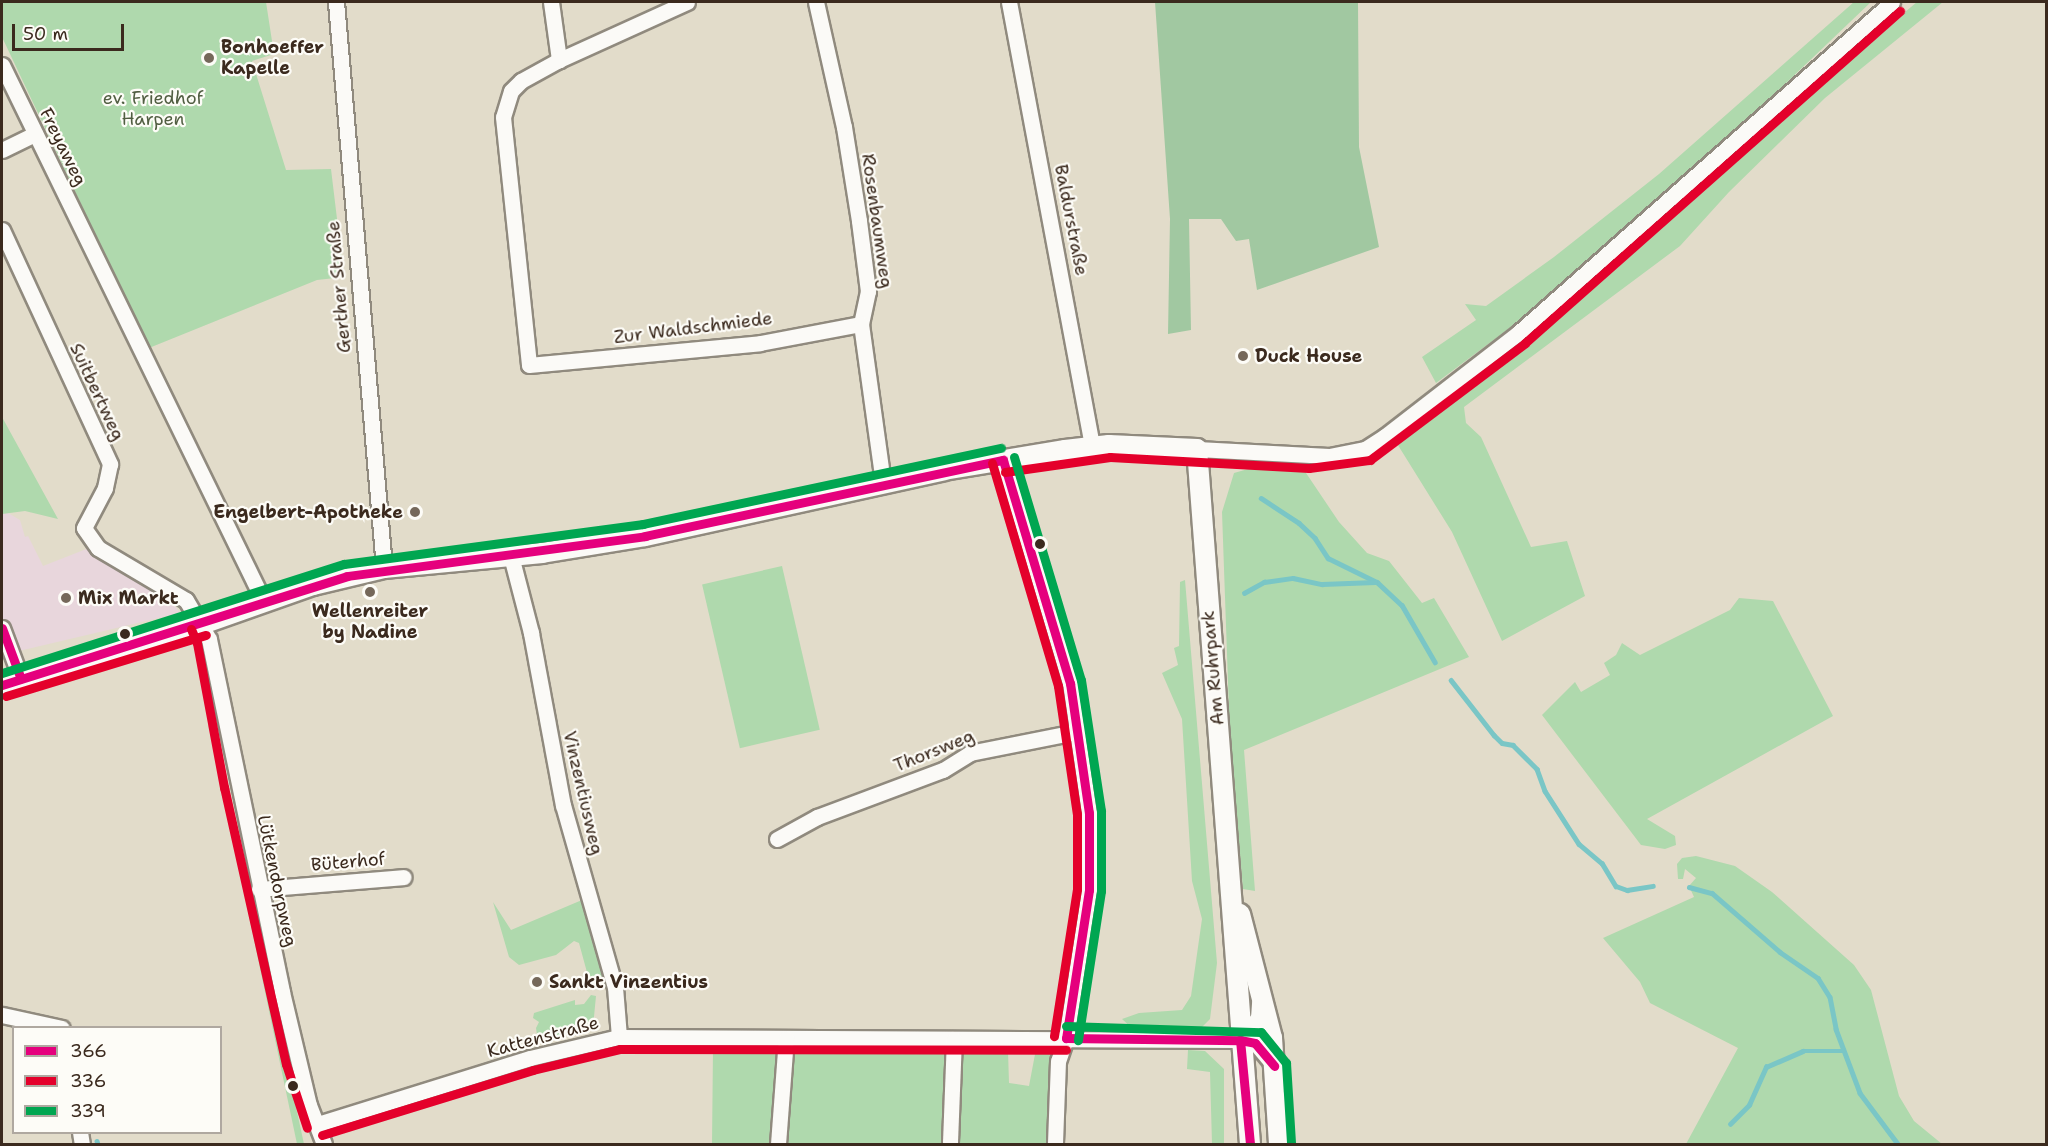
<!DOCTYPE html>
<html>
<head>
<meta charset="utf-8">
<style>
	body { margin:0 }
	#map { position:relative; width:2048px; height:1146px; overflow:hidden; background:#e2dcca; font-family:"Shantell Sans",sans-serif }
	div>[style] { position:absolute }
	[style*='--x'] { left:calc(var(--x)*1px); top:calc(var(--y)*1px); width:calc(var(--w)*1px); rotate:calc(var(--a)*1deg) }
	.built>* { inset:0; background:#e8d6dc }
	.green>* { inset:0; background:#afd9ad; transform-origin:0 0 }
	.forest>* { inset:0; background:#a1c8a1 }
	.stream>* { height:4.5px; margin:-2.25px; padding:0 2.25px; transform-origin:2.25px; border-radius:2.25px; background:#7ac6c6 }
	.roads { filter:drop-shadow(2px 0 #908a7e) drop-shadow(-2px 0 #908a7e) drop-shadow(0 2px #908a7e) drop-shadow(0 -2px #908a7e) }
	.minor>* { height:15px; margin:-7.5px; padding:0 7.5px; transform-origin:7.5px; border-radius:7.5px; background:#fbfaf7 }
	.major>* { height:20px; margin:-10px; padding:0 10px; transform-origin:10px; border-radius:10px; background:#fbfaf7 }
	.bus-1>* { height:9px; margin:-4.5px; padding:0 4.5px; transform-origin:4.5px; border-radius:4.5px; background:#e5007d }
	.bus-2>* { height:9px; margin:-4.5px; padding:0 4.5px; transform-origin:4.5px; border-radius:4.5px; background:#e4002b }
	.bus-3>* { height:9px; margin:-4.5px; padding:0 4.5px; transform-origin:4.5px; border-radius:4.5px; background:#00a651 }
	.dots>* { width:16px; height:16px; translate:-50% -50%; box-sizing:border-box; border:3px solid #fdfcf7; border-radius:50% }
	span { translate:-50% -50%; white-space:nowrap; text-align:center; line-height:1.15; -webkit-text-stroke:4.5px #fdfcf7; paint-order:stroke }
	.poi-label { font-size:18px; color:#3b2a1e; font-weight:700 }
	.left { translate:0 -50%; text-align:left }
	.right { translate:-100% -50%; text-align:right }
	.park-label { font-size:18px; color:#515e42 }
	.street-label { font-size:18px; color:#3b2a1e }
	.frame { position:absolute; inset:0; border:3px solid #3b2a1e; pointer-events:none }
	.legend { position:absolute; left:12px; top:1026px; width:210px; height:108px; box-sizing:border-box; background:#fdfcf7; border:2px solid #afa8a0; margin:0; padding:8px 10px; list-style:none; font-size:18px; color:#3b2a1e }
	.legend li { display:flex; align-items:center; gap:12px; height:30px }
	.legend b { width:30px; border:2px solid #afa8a0 }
	.scale { position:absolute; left:12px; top:24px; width:112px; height:27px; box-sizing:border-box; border:3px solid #3b2a1e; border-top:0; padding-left:8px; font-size:18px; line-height:21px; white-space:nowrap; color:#3b2a1e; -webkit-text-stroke:4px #fdfcf7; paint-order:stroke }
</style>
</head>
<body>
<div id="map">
	<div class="built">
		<div style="clip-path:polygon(8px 513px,20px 520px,25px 537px,28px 536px,43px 566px,89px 548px,165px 592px,180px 613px,2px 655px,2px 514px)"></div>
	</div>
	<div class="green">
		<div style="clip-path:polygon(2px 2px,266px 2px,274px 54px,252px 61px,286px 170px,331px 169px,344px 277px,317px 280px,149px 348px,2px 37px)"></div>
		<div style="clip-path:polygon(1854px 2px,1871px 2px,1717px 149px,1543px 303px,1436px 383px,1422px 357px,1476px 320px,1465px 304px,1486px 306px,1554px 257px,1659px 174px)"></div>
		<div style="clip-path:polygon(1917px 2px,1943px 2px,1825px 98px,1729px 192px,1680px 246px,1464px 407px,1466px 423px,1481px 437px,1531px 547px,1567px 541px,1585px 596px,1502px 641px,1452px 532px,1396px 442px,1490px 372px,1599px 282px,1827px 77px)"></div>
		<div style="clip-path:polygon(2px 417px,58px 519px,25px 511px,2px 514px)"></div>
		<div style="clip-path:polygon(1248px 469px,1304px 470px,1339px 522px,1367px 553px,1389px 561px,1422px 603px,1434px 598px,1469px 657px,1244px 750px,1255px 891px,1243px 889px,1230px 739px,1222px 512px,1234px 473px)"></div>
		<div style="left:782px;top:566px;width:168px;height:82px;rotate:77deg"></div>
		<div style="clip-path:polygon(1185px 580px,1217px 963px,1210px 1019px,1201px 1028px,1168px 1032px,1132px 1028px,1122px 1019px,1139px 1013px,1182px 1010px,1191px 996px,1202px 919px,1192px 881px,1182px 719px,1162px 673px,1178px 665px,1174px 648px,1179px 646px,1180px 582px)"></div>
		<div style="clip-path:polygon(1739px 598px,1773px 601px,1833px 716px,1647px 819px,1675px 836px,1676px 845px,1665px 849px,1641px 845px,1542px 715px,1575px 682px,1581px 692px,1610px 675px,1604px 663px,1616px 655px,1622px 643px,1640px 655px,1730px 610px)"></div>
		<div style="clip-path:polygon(1696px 856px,1735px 866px,1772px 892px,1854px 965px,1871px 990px,1899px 1096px,1914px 1121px,1942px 1144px,1686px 1144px,1738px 1048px,1650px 1003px,1640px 982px,1603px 938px,1694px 897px,1689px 886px,1696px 878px,1685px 869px,1683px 879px,1678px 879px,1677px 864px,1682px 858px)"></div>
		<div style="clip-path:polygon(248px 896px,250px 896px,304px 1144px,297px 1144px,248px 911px)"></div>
		<div style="clip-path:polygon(582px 900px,607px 979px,601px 987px,591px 987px,579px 943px,574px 941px,556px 955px,519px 965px,509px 957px,493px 902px,511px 930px)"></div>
		<div style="clip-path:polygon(591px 995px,596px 996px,593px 1027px,538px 1042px,536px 1028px,539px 1022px,533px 1018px,534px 1013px,575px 1000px,575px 1005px,584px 1004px)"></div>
		<div style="clip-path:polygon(762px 1047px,1008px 1051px,1009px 1083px,1029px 1086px,1036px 1049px,1052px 1049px,1057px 1144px,712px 1144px,713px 1048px)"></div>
		<div style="clip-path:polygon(1188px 1050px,1205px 1051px,1224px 1069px,1224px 1144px,1212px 1144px,1210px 1072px,1187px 1069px)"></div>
	</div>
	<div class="forest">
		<div style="clip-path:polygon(1155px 2px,1358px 2px,1359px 147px,1379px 247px,1257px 290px,1249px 239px,1236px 241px,1221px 219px,1189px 219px,1191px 330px,1168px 334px,1170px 219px)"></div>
	</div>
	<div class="stream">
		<div style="--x:1261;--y:498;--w:45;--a:33.3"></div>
		<div style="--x:1299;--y:523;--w:22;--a:43"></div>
		<div style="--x:1315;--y:538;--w:24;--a:57"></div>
		<div style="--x:1328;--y:558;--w:55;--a:26.1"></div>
		<div style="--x:1377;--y:582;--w:34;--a:43"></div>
		<div style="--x:1402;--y:605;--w:66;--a:59.9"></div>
		<div style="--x:1244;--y:593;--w:23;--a:-29"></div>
		<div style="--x:1264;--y:582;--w:29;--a:-8"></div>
		<div style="--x:1293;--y:578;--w:30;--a:12"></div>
		<div style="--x:1322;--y:584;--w:53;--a:-2.2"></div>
		<div style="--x:1451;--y:680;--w:70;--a:52"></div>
		<div style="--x:1494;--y:735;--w:11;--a:45"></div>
		<div style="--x:1502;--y:743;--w:11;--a:10"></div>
		<div style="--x:1513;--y:745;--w:34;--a:45"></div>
		<div style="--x:1537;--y:769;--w:23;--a:70"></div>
		<div style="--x:1545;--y:791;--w:63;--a:57.3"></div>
		<div style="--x:1579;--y:844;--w:30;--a:40"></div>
		<div style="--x:1602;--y:863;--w:27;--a:59"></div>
		<div style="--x:1616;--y:886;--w:12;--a:20"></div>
		<div style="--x:1627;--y:890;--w:26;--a:-9"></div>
		<div style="--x:1689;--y:887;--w:24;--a:15"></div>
		<div style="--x:1712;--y:893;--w:90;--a:40.9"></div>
		<div style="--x:1780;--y:952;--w:46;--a:34.4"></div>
		<div style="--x:1818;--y:978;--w:22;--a:58"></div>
		<div style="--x:1830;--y:997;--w:33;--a:79"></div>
		<div style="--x:1836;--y:1029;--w:68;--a:69.4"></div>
		<div style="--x:1860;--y:1093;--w:64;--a:53.3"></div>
		<div style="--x:1730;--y:1124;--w:27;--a:-45"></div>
		<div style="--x:1749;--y:1105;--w:42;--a:-65.9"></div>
		<div style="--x:1766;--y:1067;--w:40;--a:-23.4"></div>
		<div style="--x:1803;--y:1051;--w:41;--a:0"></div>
		<div style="--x:97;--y:1141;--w:3;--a:72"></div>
	</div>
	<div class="roads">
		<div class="minor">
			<div style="--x:336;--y:2;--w:568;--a:85.15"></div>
			<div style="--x:551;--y:2;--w:59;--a:82.1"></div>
			<div style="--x:687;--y:2;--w:141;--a:155.6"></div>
			<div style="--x:559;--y:60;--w:43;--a:151.1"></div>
			<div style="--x:521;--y:81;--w:14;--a:135"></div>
			<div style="--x:511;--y:91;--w:27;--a:107"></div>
			<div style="--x:503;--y:117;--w:249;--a:84"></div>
			<div style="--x:529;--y:365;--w:232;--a:-5.4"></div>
			<div style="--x:760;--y:343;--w:103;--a:-10.7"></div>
			<div style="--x:816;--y:2;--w:128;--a:77.4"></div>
			<div style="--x:844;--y:127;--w:95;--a:80.9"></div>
			<div style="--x:859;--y:221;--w:71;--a:82.7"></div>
			<div style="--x:868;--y:291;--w:34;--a:102"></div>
			<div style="--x:861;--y:324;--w:160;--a:82.1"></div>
			<div style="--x:1009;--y:2;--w:453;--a:79.4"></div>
			<div style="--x:2;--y:65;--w:598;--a:63.99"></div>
			<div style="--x:2;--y:150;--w:37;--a:-26"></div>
			<div style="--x:2;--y:230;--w:258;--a:65.2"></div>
			<div style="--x:110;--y:464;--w:25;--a:102"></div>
			<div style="--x:105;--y:488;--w:45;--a:117.7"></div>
			<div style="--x:84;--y:528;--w:24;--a:55"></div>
			<div style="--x:98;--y:548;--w:102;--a:30.6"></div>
			<div style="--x:186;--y:600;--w:45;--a:59.5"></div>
			<div style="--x:209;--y:639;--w:360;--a:78.3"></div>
			<div style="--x:282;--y:992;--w:116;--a:76.6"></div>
			<div style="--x:309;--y:1105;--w:42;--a:69"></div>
			<div style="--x:1197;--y:449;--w:132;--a:3"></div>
			<div style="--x:1329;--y:456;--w:37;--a:-11"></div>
			<div style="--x:1365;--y:449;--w:24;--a:-33"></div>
			<div style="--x:1385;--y:436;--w:167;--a:-37.7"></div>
			<div style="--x:1517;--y:334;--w:501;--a:-41.52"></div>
			<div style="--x:1003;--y:460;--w:233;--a:73.3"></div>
			<div style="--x:1070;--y:683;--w:131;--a:81.7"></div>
			<div style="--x:1089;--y:813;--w:77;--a:90"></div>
			<div style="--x:1089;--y:890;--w:150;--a:98.8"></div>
			<div style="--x:1066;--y:1038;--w:24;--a:109"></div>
			<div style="--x:1058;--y:1061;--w:83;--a:92.1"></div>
			<div style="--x:511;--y:556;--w:80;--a:75.4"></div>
			<div style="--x:531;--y:633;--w:175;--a:79.5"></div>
			<div style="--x:563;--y:805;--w:189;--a:74.1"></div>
			<div style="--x:615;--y:987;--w:50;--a:85.4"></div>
			<div style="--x:2;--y:628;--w:54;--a:69.6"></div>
			<div style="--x:777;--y:839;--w:46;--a:-28.8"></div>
			<div style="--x:817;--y:817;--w:134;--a:-20.5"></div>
			<div style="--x:943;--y:770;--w:32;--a:-32"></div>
			<div style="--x:970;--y:753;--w:112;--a:-11.3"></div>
			<div style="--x:259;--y:889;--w:145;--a:-4.7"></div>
			<div style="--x:2;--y:1015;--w:61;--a:12.2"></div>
			<div style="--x:1240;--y:1040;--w:28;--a:-51"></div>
			<div style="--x:1258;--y:1018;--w:16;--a:-86"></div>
			<div style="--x:318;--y:1124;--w:222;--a:-17.3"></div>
			<div style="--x:530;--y:1058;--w:91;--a:-13.3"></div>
			<div style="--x:619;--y:1037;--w:621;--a:0.28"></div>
			<div style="--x:1240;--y:1040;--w:15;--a:11"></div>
			<div style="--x:1255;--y:1043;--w:30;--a:50"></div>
			<div style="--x:80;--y:1132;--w:12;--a:81"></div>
			<div style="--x:950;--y:1142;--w:103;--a:-87.8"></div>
			<div style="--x:778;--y:1144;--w:106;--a:-85.7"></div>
		</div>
		<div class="major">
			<div style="--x:2;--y:685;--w:209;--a:-17"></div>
			<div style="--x:202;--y:624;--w:118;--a:-19.4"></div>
			<div style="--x:313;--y:585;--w:73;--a:-13.5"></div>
			<div style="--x:384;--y:568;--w:159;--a:-5.4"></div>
			<div style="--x:542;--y:553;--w:104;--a:-9.4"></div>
			<div style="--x:645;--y:536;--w:306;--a:-12.4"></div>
			<div style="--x:944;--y:470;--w:123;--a:-9.4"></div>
			<div style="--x:1065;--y:450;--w:44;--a:-6.5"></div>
			<div style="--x:1109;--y:445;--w:88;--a:2.6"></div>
			<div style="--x:1197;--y:449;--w:697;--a:85.64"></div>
			<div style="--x:1240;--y:914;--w:128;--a:75.5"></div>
			<div style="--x:1272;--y:1038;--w:106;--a:86.2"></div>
		</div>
	</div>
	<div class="bus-1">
		<div style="--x:1003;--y:460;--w:233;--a:73.3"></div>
		<div style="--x:1070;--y:683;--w:131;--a:81.7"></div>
		<div style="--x:1089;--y:813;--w:77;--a:90"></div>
		<div style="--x:1089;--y:890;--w:150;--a:98.8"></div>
		<div style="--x:2;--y:628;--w:54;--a:69.6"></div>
		<div style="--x:2;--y:685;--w:362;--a:-17.5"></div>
		<div style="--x:347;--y:576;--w:301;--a:-7.6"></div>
		<div style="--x:645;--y:536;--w:366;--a:-12"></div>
		<div style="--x:1066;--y:1038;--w:174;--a:0.7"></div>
		<div style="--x:1240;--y:1040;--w:15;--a:11"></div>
		<div style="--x:1255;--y:1043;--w:30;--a:50"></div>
		<div style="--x:1240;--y:1040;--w:104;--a:84.5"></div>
	</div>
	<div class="bus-2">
		<div style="--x:992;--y:463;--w:233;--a:73.5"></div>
		<div style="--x:1058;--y:686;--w:129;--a:81.6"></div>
		<div style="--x:1077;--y:814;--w:75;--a:90"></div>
		<div style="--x:1077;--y:889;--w:149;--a:98.9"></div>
		<div style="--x:1005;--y:472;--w:106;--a:-8.1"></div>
		<div style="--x:1110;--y:457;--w:199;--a:3.2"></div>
		<div style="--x:1309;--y:468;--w:62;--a:-7.5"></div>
		<div style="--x:1370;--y:460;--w:194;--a:-37"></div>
		<div style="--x:1525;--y:343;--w:501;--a:-41.52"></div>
		<div style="--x:191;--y:629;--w:15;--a:67"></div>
		<div style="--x:197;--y:643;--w:147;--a:79.4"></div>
		<div style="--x:224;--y:787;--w:284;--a:77.4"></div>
		<div style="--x:286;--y:1064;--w:67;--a:71.8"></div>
		<div style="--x:6;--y:696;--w:209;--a:-17"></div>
		<div style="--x:322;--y:1135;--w:221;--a:-17.1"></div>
		<div style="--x:533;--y:1070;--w:89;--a:-13.6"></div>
		<div style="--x:620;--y:1049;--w:446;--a:0.1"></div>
	</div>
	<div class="bus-3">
		<div style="--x:1014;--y:457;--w:233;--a:73.3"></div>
		<div style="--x:1081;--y:680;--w:133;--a:81.3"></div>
		<div style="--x:1101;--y:811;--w:80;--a:90"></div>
		<div style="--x:1101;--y:891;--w:151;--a:98.8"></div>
		<div style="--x:2;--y:673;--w:359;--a:-17.7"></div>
		<div style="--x:344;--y:564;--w:302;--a:-7.6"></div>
		<div style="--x:643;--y:524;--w:366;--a:-12"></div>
		<div style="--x:1066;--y:1026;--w:195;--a:1.8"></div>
		<div style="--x:1261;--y:1032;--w:40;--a:51"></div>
		<div style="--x:1286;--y:1063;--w:80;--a:86.4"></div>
	</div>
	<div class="dots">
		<div style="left:209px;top:58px;background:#75685a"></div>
		<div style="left:1243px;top:356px;background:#75685a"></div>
		<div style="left:415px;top:512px;background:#75685a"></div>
		<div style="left:1040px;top:544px;background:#3b2a1e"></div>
		<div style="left:370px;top:592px;background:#75685a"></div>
		<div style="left:66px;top:598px;background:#75685a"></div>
		<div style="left:125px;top:634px;background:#3b2a1e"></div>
		<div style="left:537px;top:982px;background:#75685a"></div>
		<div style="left:293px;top:1086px;background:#3b2a1e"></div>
	</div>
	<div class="poi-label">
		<span class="left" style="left:221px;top:58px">Bonhoeffer<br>Kapelle</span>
		<span class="left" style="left:1255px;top:356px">Duck House</span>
		<span class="right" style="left:403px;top:512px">Engelbert-Apotheke</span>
		<span class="left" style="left:78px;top:598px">Mix Markt</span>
		<span style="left:370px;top:622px">Wellenreiter<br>by Nadine</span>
		<span class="left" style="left:549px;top:982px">Sankt Vinzentius</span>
	</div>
	<div class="park-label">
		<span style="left:153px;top:109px">ev. Friedhof<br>Harpen</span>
	</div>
	<div class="street-label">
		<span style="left:63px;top:147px;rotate:64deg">Freyaweg</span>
		<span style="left:1071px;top:220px;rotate:79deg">Baldurstraße</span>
		<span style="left:877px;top:221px;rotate:82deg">Rosenbaumweg</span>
		<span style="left:339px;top:287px;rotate:-95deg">Gerther Straße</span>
		<span style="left:693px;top:328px;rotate:-7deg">Zur Waldschmiede</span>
		<span style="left:97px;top:392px;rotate:65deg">Suitbertweg</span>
		<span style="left:1213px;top:668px;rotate:-95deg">Am Ruhrpark</span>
		<span style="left:934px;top:751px;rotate:-22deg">Thorsweg</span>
		<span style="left:583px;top:793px;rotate:77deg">Vinzentiusweg</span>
		<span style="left:348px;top:862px;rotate:-5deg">Büterhof</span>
		<span style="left:277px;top:881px;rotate:78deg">Lütkendorpweg</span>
		<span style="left:543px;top:1037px;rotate:-15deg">Kattenstraße</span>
	</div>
	<div class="frame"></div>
	<ul class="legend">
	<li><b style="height:8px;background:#e5007d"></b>366</li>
	<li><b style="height:8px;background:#e4002b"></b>336</li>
	<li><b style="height:8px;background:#00a651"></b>339</li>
	</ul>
	<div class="scale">50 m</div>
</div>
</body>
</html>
